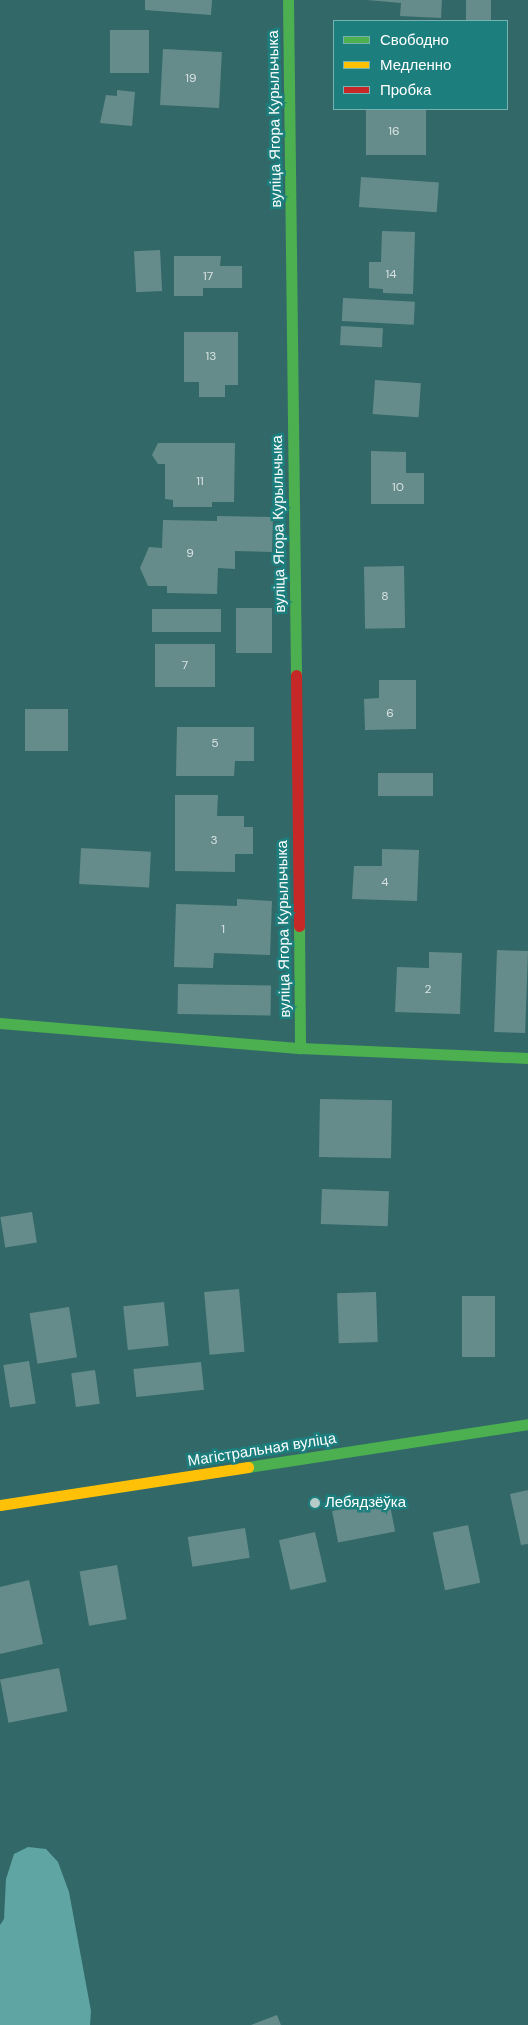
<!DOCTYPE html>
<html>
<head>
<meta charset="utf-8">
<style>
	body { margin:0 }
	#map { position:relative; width:528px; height:2025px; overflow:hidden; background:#326968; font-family:"DM Sans",sans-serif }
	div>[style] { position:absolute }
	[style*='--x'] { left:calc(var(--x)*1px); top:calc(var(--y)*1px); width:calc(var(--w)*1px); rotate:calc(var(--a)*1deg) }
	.water>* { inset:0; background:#5fa5a3 }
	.building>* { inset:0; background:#658c8b; transform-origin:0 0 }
	.fast>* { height:11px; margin:-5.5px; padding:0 5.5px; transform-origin:5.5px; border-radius:5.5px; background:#4caf50 }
	.slow>* { height:11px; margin:-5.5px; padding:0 5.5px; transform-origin:5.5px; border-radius:5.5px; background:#ffc107 }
	.jam>* { height:11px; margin:-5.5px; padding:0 5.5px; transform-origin:5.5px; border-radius:5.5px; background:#c62828 }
	.dots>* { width:14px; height:14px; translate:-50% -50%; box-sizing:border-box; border:2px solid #1c7f7e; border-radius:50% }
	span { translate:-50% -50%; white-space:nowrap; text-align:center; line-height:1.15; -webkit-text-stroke:5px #1c7f7e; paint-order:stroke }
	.number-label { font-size:12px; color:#d8e2e2 }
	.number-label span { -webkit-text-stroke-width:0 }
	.street-label { font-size:15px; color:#fff }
	.poi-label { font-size:15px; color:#fff }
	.left { translate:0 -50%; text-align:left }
	.legend { position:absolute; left:333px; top:20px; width:175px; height:90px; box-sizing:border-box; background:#1c7f7e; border:1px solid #77b2b2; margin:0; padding:6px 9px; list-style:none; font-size:15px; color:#fff }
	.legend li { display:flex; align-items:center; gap:10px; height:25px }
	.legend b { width:25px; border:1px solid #77b2b2 }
</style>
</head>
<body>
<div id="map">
	<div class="water">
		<div style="clip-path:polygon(28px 1847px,46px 1849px,58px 1862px,69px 1892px,91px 2011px,90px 2025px,0 2025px,0 1925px,4px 1919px,6px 1879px,14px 1854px)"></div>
	</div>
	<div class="building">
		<div style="clip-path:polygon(145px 0,212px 0,211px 15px,145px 10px)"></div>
		<div style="clip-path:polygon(367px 0,442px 0,441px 18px,400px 16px,401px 3px)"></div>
		<div style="left:466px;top:0;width:25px;height:21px"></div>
		<div style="left:110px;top:30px;width:39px;height:43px"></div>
		<div style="left:163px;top:49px;width:59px;height:56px;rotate:3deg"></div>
		<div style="clip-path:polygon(117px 90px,135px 92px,132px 126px,100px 123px,106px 95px,117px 96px)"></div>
		<div style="left:366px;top:109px;width:60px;height:46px"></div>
		<div style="left:361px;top:177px;width:78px;height:30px;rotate:4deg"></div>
		<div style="clip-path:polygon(382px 231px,415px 232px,413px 294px,383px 293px,383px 289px,369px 288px,369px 262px,381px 262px)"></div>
		<div style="left:160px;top:250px;width:41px;height:26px;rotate:87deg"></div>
		<div style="clip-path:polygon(174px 256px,221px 256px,220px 266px,242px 266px,242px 288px,203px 288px,203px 296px,174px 296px)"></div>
		<div style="left:343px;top:298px;width:72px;height:23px;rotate:3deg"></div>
		<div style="left:341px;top:326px;width:42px;height:19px;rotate:3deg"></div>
		<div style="clip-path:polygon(184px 332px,238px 332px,238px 385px,225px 385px,225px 397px,199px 397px,199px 382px,184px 382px)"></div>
		<div style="left:375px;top:380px;width:46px;height:34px;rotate:4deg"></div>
		<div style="clip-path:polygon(158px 443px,235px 443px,234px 502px,212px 502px,212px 507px,173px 507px,173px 500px,165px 499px,165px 464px,158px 464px,152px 455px)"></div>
		<div style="clip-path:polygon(371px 451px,406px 452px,406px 473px,424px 473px,424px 504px,371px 504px)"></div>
		<div style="clip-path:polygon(217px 516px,273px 517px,272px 552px,235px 551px,235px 569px,218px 568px,217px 594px,167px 593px,167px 586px,148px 586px,140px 568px,149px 547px,162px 548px,163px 520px,217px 521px)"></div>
		<div style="left:404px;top:566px;width:62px;height:40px;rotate:89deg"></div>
		<div style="left:236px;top:608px;width:36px;height:45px"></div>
		<div style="left:152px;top:609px;width:69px;height:23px"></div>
		<div style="left:215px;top:644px;width:43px;height:60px;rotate:90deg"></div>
		<div style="clip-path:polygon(379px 680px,416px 680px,416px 729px,365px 730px,364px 699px,379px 698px)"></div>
		<div style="left:25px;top:709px;width:43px;height:42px"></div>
		<div style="clip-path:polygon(177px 727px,254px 727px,254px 761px,235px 761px,234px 776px,176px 776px)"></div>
		<div style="left:433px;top:773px;width:23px;height:55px;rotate:90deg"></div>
		<div style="clip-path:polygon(175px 795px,218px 795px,217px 816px,244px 816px,244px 827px,253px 827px,253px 854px,235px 854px,235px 872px,175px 871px)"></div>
		<div style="left:81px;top:848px;width:70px;height:36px;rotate:3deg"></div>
		<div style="clip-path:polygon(382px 849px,419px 850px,417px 901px,352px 899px,354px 866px,382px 866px)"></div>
		<div style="clip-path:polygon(237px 899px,272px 901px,270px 955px,214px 953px,213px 968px,174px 967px,176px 904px,237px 906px)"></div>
		<div style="left:497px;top:950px;width:31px;height:82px;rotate:2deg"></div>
		<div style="clip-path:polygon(429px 952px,462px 953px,460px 1014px,395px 1012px,397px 967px,429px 968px)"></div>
		<div style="left:178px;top:984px;width:93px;height:30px;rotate:1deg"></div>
		<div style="left:320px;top:1099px;width:72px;height:58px;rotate:1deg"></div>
		<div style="left:322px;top:1189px;width:67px;height:35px;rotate:2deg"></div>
		<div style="left:32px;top:1212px;width:31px;height:32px;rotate:81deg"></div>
		<div style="left:239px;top:1289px;width:63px;height:35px;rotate:85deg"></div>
		<div style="left:376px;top:1292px;width:50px;height:39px;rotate:88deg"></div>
		<div style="left:462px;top:1296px;width:33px;height:61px"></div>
		<div style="left:164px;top:1302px;width:44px;height:41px;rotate:84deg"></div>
		<div style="left:69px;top:1307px;width:51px;height:40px;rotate:81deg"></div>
		<div style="left:29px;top:1361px;width:43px;height:26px;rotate:81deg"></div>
		<div style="left:201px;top:1362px;width:28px;height:68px;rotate:84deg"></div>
		<div style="left:95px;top:1370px;width:34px;height:24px;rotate:82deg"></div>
		<div style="clip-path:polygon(528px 1490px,528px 1544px,521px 1545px,510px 1494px)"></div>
		<div style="left:389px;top:1500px;width:32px;height:58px;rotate:79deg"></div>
		<div style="left:468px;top:1525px;width:59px;height:36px;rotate:78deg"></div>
		<div style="left:245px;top:1528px;width:30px;height:58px;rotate:81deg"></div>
		<div style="left:315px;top:1532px;width:51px;height:37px;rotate:77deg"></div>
		<div style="left:117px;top:1565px;width:55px;height:38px;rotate:80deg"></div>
		<div style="clip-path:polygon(29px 1580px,43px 1644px,0 1654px,0 1587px)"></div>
		<div style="left:59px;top:1668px;width:44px;height:60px;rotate:79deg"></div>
		<div style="clip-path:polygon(277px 2015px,281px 2025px,251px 2025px)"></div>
	</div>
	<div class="fast">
		<div style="--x:288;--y:0;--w:675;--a:89.32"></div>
		<div style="--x:299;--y:926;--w:122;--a:89.5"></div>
		<div style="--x:0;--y:1023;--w:301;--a:4.8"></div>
		<div style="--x:300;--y:1048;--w:228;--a:2.5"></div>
		<div style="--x:248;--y:1467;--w:283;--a:-8.7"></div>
	</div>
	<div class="slow">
		<div style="--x:0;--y:1505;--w:251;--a:-8.7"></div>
	</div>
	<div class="jam">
		<div style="--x:296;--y:675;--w:251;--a:89.3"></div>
	</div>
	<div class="dots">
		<div style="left:315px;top:1503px;background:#b7caca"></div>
	</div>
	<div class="number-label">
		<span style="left:191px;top:79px">19</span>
		<span style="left:394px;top:132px">16</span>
		<span style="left:391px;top:275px">14</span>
		<span style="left:208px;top:277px">17</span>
		<span style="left:211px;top:357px">13</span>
		<span style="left:200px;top:482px">11</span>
		<span style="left:398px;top:488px">10</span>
		<span style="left:190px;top:554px">9</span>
		<span style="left:385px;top:597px">8</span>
		<span style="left:185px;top:666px">7</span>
		<span style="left:390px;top:714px">6</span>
		<span style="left:215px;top:744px">5</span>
		<span style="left:214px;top:841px">3</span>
		<span style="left:385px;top:883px">4</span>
		<span style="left:223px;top:930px">1</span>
		<span style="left:428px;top:990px">2</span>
	</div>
	<div class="street-label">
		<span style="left:275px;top:119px;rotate:-91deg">вуліца Ягора Курыльчыка</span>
		<span style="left:279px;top:524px;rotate:-91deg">вуліца Ягора Курыльчыка</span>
		<span style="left:284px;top:929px;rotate:-91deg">вуліца Ягора Курыльчыка</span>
		<span style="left:262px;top:1450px;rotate:-9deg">Магістральная вуліца</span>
	</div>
	<div class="poi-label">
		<span class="left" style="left:325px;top:1503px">Лебядзёўка</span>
	</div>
	<ul class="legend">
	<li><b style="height:6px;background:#4caf50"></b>Свободно</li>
	<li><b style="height:6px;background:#ffc107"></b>Медленно</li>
	<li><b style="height:6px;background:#c62828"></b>Пробка</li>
	</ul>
</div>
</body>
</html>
